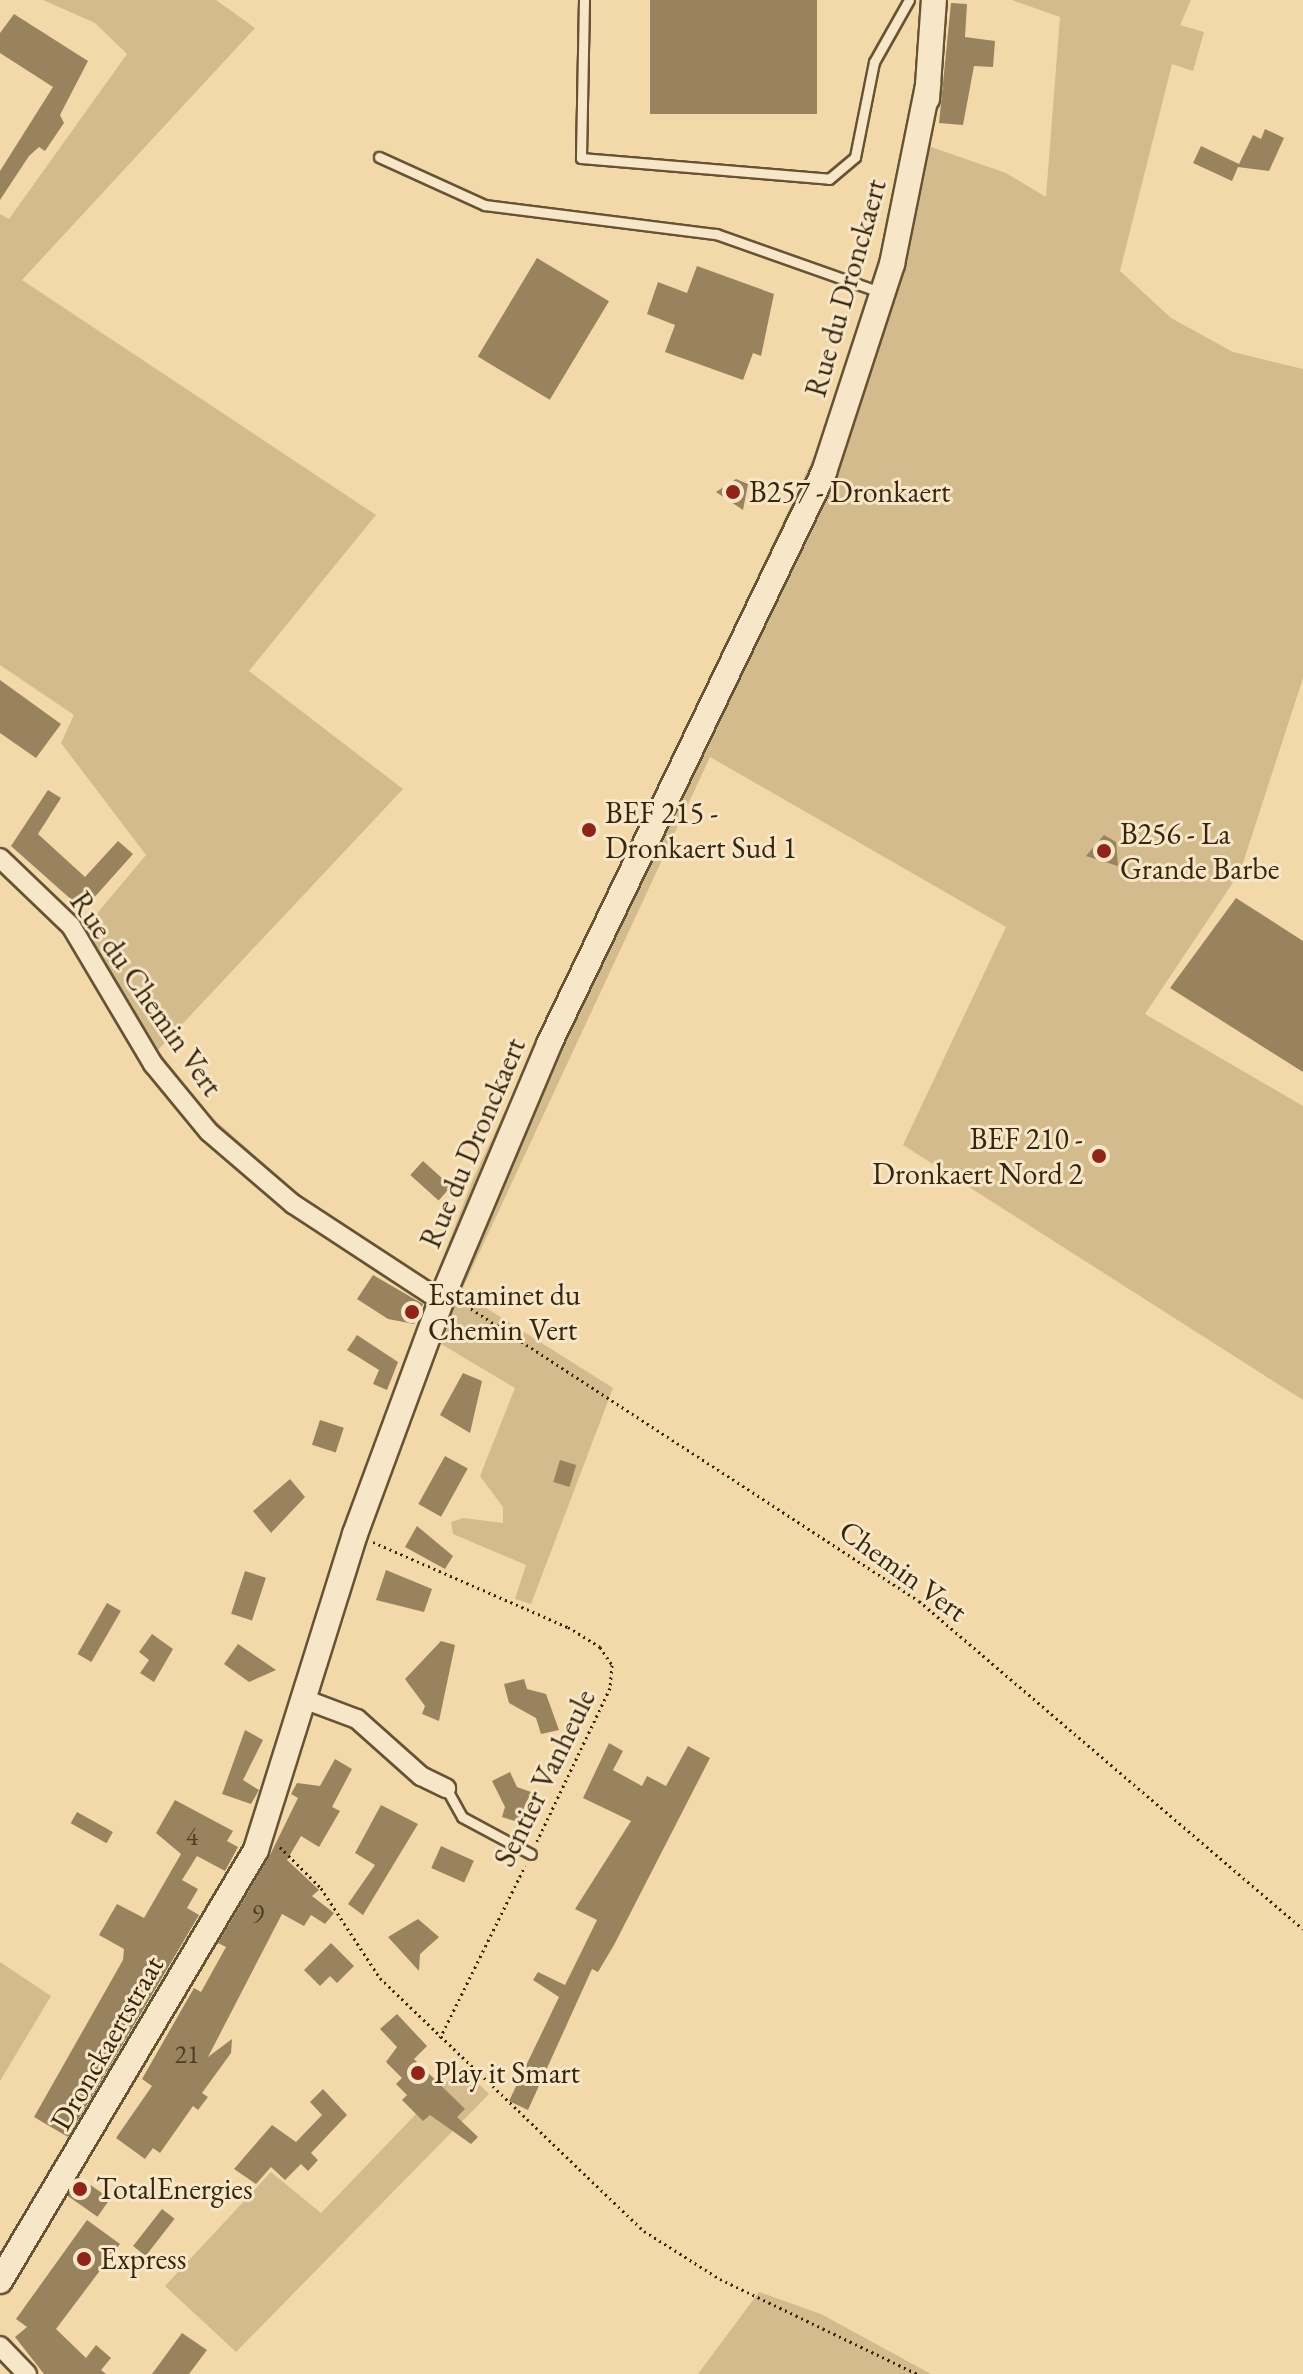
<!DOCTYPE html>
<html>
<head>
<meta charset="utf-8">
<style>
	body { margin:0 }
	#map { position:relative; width:1303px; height:2374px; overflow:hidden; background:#f3d9a9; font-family:"EB Garamond",serif }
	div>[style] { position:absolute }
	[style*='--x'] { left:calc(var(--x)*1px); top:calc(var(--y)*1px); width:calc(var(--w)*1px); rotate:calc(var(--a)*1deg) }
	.green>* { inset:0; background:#d3bb8e }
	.building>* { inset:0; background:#99835e; transform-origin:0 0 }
	.path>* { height:3px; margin-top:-1.5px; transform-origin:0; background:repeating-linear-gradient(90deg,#37260d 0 2px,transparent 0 6px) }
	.roads { filter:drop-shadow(2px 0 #665334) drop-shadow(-2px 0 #665334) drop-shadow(0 2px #665334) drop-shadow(0 -2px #665334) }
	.lane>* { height:9px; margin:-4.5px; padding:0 4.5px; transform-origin:4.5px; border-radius:4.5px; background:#f7e6c7 }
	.street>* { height:18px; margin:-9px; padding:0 9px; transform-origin:9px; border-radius:9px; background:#f7e6c7 }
	.secondary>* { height:24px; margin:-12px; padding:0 12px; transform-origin:12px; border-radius:12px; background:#f7e6c7 }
	.dots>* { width:22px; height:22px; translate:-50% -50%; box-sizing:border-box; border:4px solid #f7e6c7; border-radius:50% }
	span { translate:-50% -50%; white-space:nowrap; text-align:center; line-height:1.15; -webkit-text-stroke:6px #f7e6c7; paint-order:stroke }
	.number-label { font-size:26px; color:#503d21 }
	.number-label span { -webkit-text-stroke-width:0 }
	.street-label { font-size:30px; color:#37260d }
	.poi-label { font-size:30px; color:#37260d }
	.left { translate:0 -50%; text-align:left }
	.right { translate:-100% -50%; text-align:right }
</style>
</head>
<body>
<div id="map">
	<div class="green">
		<div style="clip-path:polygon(43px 0,216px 0,255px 28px,22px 280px,376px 515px,249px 671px,403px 789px,158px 1050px,208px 1114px,300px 1195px,370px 1243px,362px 1257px,235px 1167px,202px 1135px,74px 941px,146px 855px,61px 743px,74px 715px,0 665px,0 214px,9px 219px,127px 54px,95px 23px)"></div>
		<div style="clip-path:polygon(1012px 0,1191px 0,1180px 25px,1204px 32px,1193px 71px,1172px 64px,1120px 271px,1171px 318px,1233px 352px,1303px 369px,1303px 678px,1240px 872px,1145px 1014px,1303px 1106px,1303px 1400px,903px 1145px,1006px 927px,710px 757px,461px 1292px,613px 1388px,531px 1604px,515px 1599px,526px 1565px,453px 1534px,451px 1522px,463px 1518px,503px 1523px,503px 1507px,480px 1476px,515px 1388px,436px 1341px,460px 1292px,435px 1278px,473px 1179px,832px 418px,884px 258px,908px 139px,1006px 173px,1046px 197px,1060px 17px)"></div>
		<div style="clip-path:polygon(0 1962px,51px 1996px,0 2081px)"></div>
		<div style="clip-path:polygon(461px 2067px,489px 2094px,236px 2352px,165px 2286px,271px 2172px,321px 2213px)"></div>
		<div style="clip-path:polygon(759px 2292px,821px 2314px,931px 2374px,698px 2374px)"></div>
	</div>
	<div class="building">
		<div style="left:650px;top:0;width:167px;height:114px"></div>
		<div style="clip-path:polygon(951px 3px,967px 4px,965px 37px,995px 41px,993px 67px,974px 66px,963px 125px,939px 123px)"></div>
		<div style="clip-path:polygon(14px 14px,88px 61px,60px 115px,64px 123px,45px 151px,39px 147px,29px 156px,0 200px,0 171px,53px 87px,0 53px,0 33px)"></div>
		<div style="clip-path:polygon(1265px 129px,1284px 138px,1269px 171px,1238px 167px,1232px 181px,1193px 163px,1201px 146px,1239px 164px,1253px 135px,1261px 139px)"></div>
		<div style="left:537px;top:258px;width:84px;height:115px;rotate:31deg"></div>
		<div style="clip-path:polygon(697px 266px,774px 294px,761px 356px,753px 353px,743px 380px,665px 352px,675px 325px,647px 314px,658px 282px,687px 293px)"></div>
		<div style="clip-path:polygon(736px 479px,748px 484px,743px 510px,716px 492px)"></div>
		<div style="clip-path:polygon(0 680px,61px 724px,36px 758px,0 733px)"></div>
		<div style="clip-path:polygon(48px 790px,61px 798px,38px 834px,85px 877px,118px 841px,133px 854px,83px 910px,11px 846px)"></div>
		<div style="clip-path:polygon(1104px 835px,1116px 842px,1118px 866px,1086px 856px)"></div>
		<div style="clip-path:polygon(1236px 898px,1303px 941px,1303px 1072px,1170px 988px)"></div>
		<div style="left:423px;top:1161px;width:38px;height:19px;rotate:42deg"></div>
		<div style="clip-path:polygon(373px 1275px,423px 1304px,414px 1324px,388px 1319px,357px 1299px)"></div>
		<div style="clip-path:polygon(357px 1335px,398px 1362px,387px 1390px,373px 1384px,379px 1370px,347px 1350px)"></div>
		<div style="clip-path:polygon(463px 1373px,482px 1381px,470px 1433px,440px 1415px)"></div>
		<div style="left:320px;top:1420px;width:25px;height:26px;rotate:18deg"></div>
		<div style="left:445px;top:1456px;width:26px;height:55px;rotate:29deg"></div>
		<div style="left:560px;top:1460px;width:17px;height:23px;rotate:17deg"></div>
		<div style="clip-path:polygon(290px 1479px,305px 1497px,271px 1533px,253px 1511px)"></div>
		<div style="clip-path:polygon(417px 1526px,453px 1556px,445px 1569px,405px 1547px)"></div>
		<div style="clip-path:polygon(386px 1570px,432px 1589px,424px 1612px,376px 1600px)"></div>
		<div style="left:245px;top:1571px;width:22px;height:45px;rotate:18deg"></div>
		<div style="left:107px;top:1603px;width:16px;height:59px;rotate:30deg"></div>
		<div style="clip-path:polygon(152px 1634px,173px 1649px,154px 1682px,140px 1673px,149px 1660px,139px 1652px)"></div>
		<div style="clip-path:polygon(441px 1641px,455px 1645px,439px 1721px,422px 1714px,425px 1706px,405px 1679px)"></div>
		<div style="clip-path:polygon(238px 1644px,276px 1670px,249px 1682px,224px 1664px)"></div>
		<div style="clip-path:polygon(524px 1679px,527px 1689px,546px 1694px,559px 1730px,541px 1734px,536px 1718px,509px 1703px,504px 1684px)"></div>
		<div style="clip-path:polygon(245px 1730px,263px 1740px,243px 1780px,259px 1790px,251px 1804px,222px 1794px)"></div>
		<div style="clip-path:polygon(609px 1743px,623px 1751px,613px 1770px,642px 1786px,647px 1776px,666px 1786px,688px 1746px,710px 1758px,614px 1945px,598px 1972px,592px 1969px,528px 2110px,509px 2101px,559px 1997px,533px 1980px,538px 1972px,565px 1985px,597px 1920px,575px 1909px,631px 1821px,583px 1798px)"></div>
		<div style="clip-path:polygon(335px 1759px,352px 1769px,332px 1807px,340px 1811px,319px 1847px,301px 1836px,287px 1860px,319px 1890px,312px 1896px,334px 1913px,325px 1924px,311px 1915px,304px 1926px,282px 1914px,208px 2057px,232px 2039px,231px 2053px,202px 2093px,208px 2097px,198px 2110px,193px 2106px,160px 2153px,153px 2148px,145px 2159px,116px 2138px,152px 2086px,142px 2079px,194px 1988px,201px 1992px,226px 1947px,218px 1943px,269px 1857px,298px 1798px,291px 1794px,297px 1783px,320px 1786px)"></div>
		<div style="clip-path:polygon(510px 1772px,517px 1787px,531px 1792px,518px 1822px,502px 1817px,505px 1807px,492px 1781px)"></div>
		<div style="clip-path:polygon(175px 1800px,233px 1831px,227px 1841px,238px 1847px,225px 1871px,197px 1856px,182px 1880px,198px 1889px,187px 1908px,199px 1915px,68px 2137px,34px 2117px,123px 1960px,124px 1949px,99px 1935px,117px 1904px,144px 1918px,181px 1854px,156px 1833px)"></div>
		<div style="clip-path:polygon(381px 1805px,418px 1824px,363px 1915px,348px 1904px,375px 1865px,355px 1853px)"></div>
		<div style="left:77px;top:1812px;width:41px;height:13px;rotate:29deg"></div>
		<div style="left:441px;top:1846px;width:36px;height:24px;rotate:24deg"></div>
		<div style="clip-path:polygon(418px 1919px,439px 1937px,420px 1954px,419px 1971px,388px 1937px)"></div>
		<div style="clip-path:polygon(331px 1943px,354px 1966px,337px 1983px,330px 1976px,320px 1986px,304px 1970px)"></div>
		<div style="clip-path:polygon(397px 2014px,427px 2046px,414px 2059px,465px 2109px,457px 2117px,478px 2137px,471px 2144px,430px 2115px,423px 2121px,402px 2100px,407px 2095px,396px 2084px,402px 2078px,386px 2062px,397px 2047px,380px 2029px)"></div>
		<div style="clip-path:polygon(323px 2089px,347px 2115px,311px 2153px,318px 2160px,308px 2171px,301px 2164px,285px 2180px,271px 2167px,256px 2184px,234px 2169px,272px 2125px,296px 2142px,322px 2115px,310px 2102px)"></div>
		<div style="left:79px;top:2177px;width:38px;height:22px;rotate:35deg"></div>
		<div style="left:162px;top:2209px;width:16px;height:47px;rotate:38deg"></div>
		<div style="clip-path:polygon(87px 2220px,120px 2244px,56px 2329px,86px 2358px,96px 2345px,111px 2358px,101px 2370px,106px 2374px,44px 2374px,15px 2337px,27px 2327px,16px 2319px)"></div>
		<div style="clip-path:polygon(182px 2333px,207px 2350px,189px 2374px,152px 2374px)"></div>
	</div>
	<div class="path">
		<div style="--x:461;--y:1302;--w:547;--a:33.14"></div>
		<div style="--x:919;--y:1601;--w:505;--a:40.5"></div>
		<div style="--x:373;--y:1542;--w:213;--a:23.6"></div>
		<div style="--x:568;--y:1627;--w:38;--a:32"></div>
		<div style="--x:600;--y:1647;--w:22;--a:56"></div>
		<div style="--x:612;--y:1665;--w:23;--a:95"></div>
		<div style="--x:610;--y:1688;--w:170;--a:115.5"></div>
		<div style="--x:280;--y:1847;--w:58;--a:45"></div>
		<div style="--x:321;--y:1888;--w:108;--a:56.8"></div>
		<div style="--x:380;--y:1978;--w:366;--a:43.8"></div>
		<div style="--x:644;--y:2231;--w:90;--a:32.3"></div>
		<div style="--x:720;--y:2279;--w:219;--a:25.7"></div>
		<div style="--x:440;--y:2038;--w:192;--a:-63.7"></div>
	</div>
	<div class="roads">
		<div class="lane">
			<div style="--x:584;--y:0;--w:158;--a:91.1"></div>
			<div style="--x:581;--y:158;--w:249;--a:4.8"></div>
			<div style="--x:829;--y:179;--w:34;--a:-40"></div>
			<div style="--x:855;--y:157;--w:97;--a:-78.7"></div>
			<div style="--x:874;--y:62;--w:71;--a:-60.6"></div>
			<div style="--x:379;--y:157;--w:116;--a:24.4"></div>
			<div style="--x:485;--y:205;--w:233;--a:7.2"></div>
			<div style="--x:716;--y:234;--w:174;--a:19.5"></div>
			<div style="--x:446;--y:1788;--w:33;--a:61"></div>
			<div style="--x:462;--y:1817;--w:78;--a:28.2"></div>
		</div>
		<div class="street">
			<div style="--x:0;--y:858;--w:98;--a:43.8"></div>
			<div style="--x:71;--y:926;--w:161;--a:59.3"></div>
			<div style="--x:153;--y:1064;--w:88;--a:50.5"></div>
			<div style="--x:209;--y:1132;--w:111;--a:40.6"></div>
			<div style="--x:293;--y:1204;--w:177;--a:33.2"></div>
			<div style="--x:301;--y:1698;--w:60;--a:20.6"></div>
			<div style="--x:357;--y:1719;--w:86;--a:41.7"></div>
			<div style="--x:421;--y:1776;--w:28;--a:26"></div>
			<div style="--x:0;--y:2346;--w:39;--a:46"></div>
		</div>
		<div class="secondary">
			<div style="--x:927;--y:99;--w:99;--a:-86"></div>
			<div style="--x:0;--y:2281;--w:501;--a:-59.29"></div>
			<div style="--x:256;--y:1850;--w:331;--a:-72.6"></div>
			<div style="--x:355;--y:1534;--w:257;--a:-69.7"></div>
			<div style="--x:444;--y:1293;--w:270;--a:-67.1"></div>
			<div style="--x:549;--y:1044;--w:635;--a:-64.32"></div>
			<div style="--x:824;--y:472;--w:219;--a:-71.9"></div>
			<div style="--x:892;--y:264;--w:183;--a:-78.6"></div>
		</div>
	</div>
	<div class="dots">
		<div style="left:733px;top:492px;background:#8f2418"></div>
		<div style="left:589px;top:830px;background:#8f2418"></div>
		<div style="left:1104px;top:851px;background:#8f2418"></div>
		<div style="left:1099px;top:1156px;background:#8f2418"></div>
		<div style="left:412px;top:1312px;background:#8f2418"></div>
		<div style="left:418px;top:2073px;background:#8f2418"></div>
		<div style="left:80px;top:2189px;background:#8f2418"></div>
		<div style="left:84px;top:2259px;background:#8f2418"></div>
	</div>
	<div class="number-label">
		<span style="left:192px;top:1837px">4</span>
		<span style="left:258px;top:1915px">9</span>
		<span style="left:187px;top:2055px">21</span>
	</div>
	<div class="street-label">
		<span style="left:846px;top:288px;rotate:-74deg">Rue du Dronckaert</span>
		<span style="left:146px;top:994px;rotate:55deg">Rue du Chemin Vert</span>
		<span style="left:473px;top:1143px;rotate:-67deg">Rue du Dronckaert</span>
		<span style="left:903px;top:1571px;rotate:36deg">Chemin Vert</span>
		<span style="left:545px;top:1778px;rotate:-64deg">Sentier Vanheule</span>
		<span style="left:107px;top:2043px;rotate:-60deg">Dronckaertstraat</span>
	</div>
	<div class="poi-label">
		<span class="left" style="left:749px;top:492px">B257 - Dronkaert</span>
		<span class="left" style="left:605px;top:830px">BEF 215 -<br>Dronkaert Sud 1</span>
		<span class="left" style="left:1120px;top:851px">B256 - La<br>Grande Barbe</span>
		<span class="right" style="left:1083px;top:1156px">BEF 210 -<br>Dronkaert Nord 2</span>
		<span class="left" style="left:428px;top:1312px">Estaminet du<br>Chemin Vert</span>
		<span class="left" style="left:434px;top:2073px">Play it Smart</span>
		<span class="left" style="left:96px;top:2189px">TotalEnergies</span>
		<span class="left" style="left:100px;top:2259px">Express</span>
	</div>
</div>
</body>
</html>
